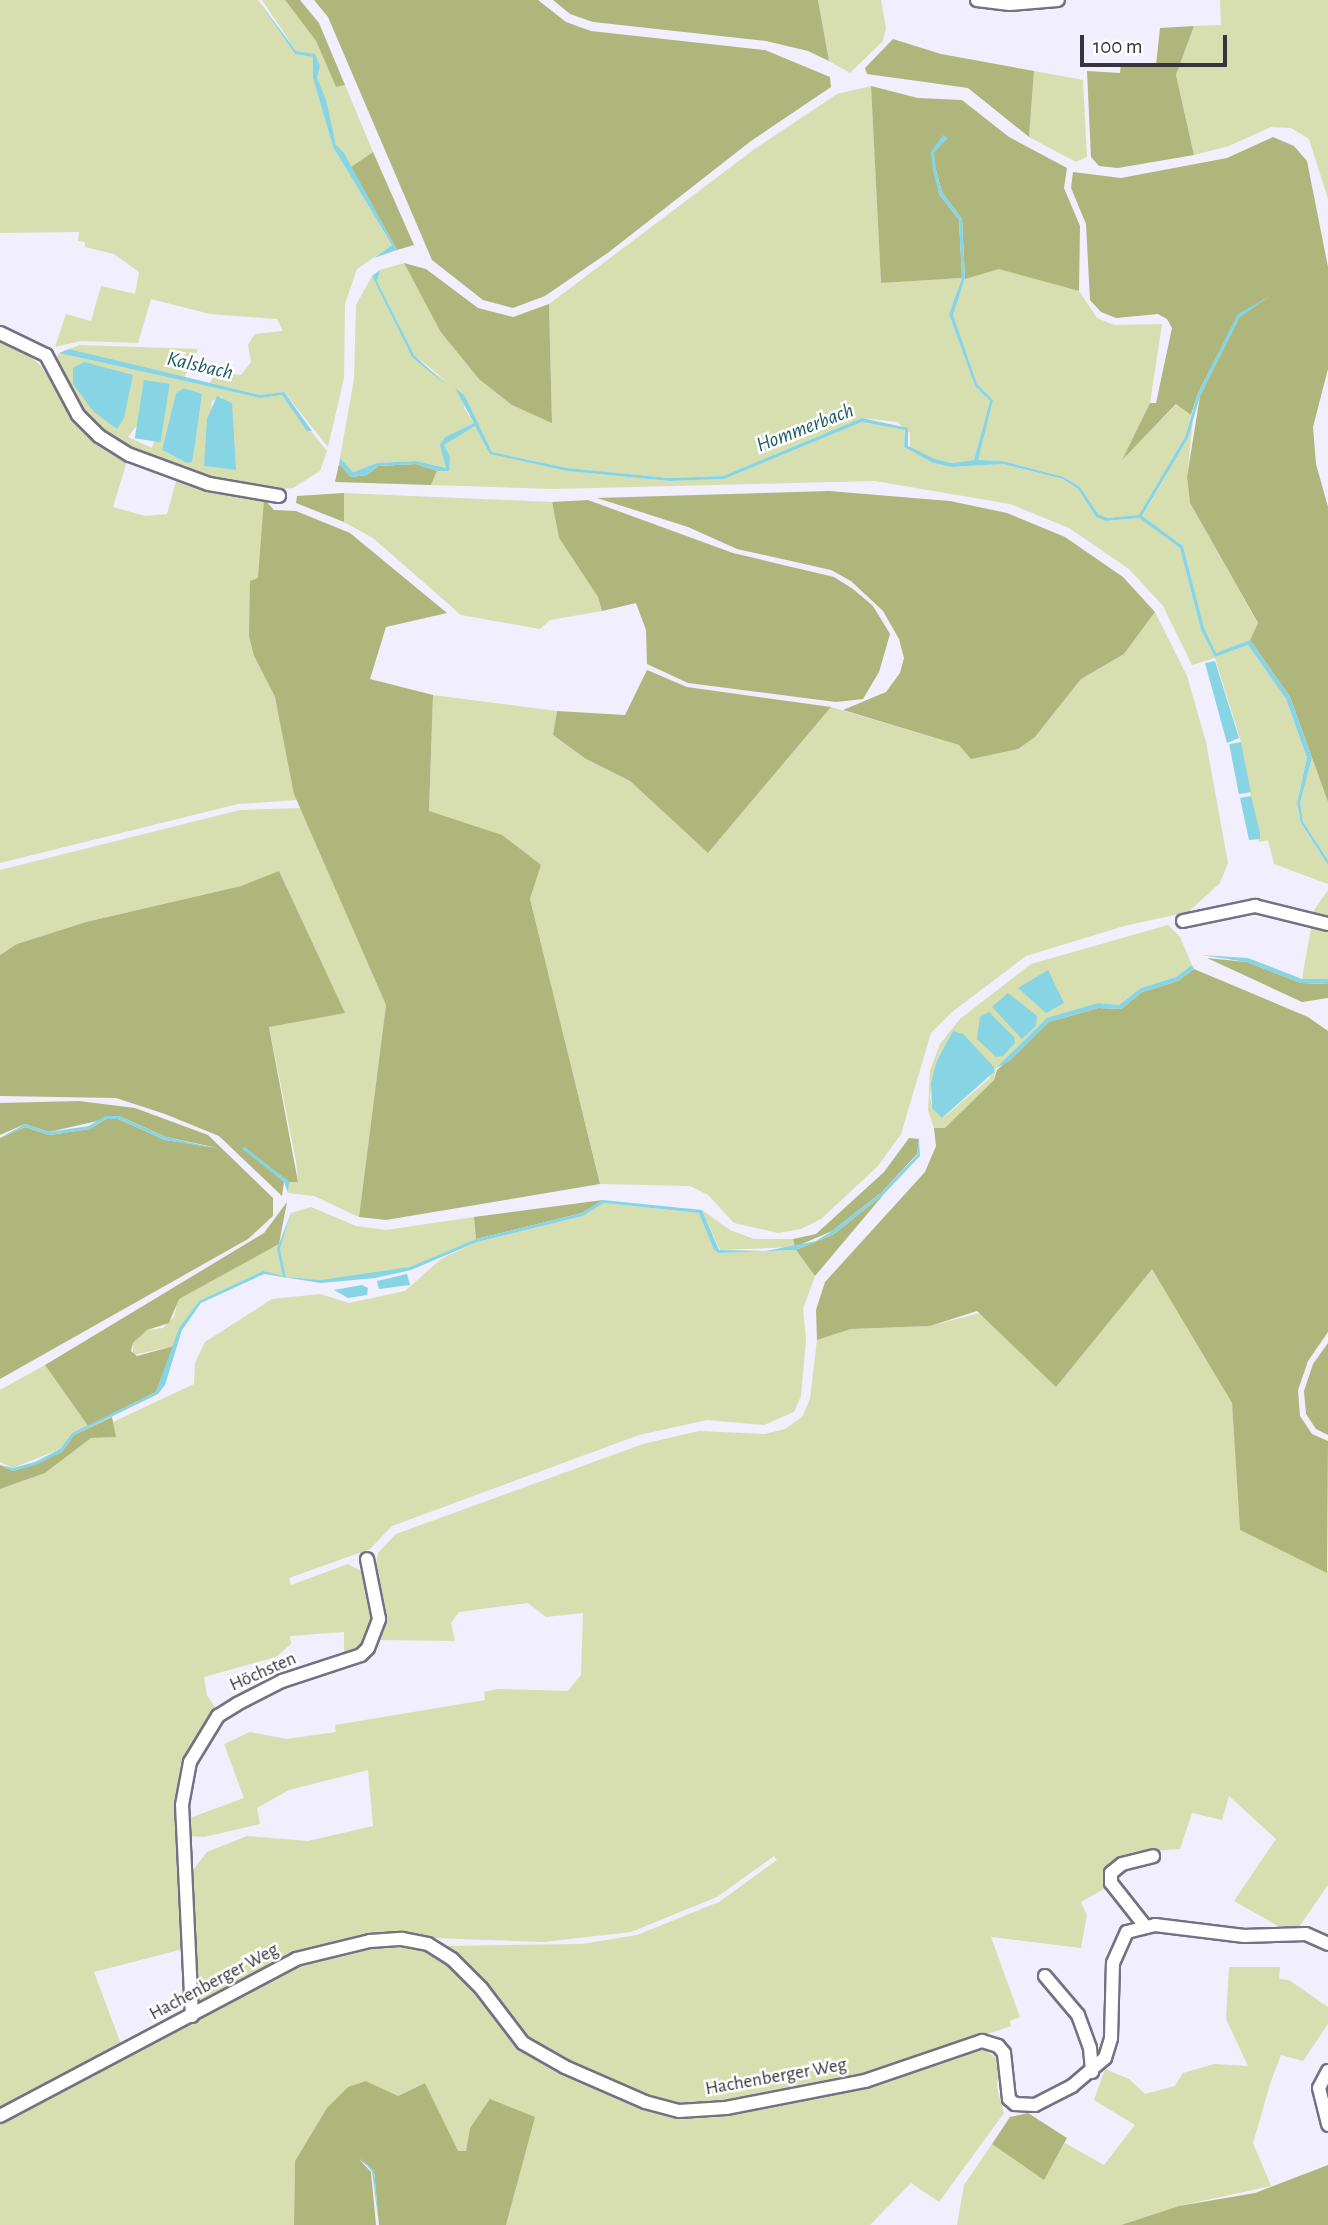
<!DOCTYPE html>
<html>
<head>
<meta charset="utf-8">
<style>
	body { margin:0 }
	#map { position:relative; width:1328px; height:2225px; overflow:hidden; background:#f1eefe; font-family:"Alegreya Sans",sans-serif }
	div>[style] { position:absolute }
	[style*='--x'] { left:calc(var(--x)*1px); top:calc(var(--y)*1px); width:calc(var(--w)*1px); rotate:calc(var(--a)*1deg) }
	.green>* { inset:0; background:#d7deaf }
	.forest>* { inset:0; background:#aeb67b }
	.water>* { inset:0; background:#87d4e4; transform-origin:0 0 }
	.roads { filter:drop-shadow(2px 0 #747183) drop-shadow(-2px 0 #747183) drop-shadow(0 2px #747183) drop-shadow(0 -2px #747183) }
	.minor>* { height:12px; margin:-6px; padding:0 6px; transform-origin:6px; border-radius:6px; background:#fff }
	span { translate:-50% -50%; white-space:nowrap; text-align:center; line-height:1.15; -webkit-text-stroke:5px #fff; paint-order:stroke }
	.street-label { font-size:19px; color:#36343c }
	.water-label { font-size:21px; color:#1a5b67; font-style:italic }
	.scale { position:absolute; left:1080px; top:35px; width:147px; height:32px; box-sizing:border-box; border:4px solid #36343c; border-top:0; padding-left:9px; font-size:21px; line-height:24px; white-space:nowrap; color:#36343c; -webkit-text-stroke:5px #fff; paint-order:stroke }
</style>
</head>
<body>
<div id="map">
	<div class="green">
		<div style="clip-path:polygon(0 0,258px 0,295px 54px,313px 57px,313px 78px,333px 147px,392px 245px,357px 269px,345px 304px,344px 378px,328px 447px,284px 392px,261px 395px,210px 383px,216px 372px,241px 375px,251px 362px,248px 345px,255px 334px,283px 331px,277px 319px,210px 314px,151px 299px,138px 343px,81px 341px,55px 347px,66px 314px,91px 321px,101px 286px,135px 294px,139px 272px,114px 254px,85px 247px,85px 242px,78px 241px,79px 232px,0 233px)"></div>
		<div style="clip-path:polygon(262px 0,285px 0,316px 41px,336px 87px,345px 85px,373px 152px,351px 167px,336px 145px,317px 78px,320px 66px,315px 55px,296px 51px)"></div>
		<div style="clip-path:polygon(818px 0,881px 0,886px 28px,883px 41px,850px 73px,829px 61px)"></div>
		<div style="clip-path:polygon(1220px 0,1328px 0,1328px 199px,1309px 139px,1291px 128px,1271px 127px,1229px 146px,1194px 155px,1176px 75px,1194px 26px,1221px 25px)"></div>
		<div style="clip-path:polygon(1034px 71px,1083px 80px,1087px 157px,1076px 162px,1029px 137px)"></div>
		<div style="clip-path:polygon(871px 86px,881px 283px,962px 278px,949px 314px,975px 386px,990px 401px,974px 460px,952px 463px,935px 459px,910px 449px,910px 433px,897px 422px,862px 418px,723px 476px,669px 478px,567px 468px,492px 452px,465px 396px,464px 408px,474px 423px,445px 437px,441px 445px,446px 468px,416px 461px,377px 463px,352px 472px,340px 458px,354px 379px,356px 305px,372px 276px,412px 357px,449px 383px,414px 355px,377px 281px,380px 270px,404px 263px,440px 331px,552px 422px,549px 304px,756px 148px,837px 94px)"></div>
		<div style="clip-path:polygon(998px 268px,1079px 291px,1097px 318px,1114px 325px,1162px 324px,1150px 403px,1123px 458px,1177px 404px,1191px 415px,1185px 437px,1140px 515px,1107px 518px,1098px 514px,1080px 487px,1064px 477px,1003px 461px,977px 460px,993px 400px,977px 384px,952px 314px,965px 279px)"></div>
		<div style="clip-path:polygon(0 342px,24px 351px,41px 366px,74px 418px,128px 458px,113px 507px,145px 516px,167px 514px,177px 478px,264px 499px,254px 656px,275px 697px,297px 800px,238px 804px,0 863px)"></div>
		<div style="clip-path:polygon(80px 345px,198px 349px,184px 378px,69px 349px)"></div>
		<div style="clip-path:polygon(evenodd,59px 353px,260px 398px,282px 395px,327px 451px,320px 471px,293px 488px,268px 490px,210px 480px,132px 451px,102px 432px,81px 412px,54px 361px,59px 353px,169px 384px,152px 448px,128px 437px,169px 384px,59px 353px,184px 388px,202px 394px,195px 445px,192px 462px,187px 463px,162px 450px,176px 393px,184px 388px,59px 353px,222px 396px,236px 470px,204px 466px,212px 401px,222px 396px)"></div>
		<div style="clip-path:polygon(1193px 419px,1187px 477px,1190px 503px,1258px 624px,1250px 640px,1216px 653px,1204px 629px,1183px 546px,1142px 517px,1188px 438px)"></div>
		<div style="clip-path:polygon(862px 422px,905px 430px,904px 447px,933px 463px,952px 467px,1003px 464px,1063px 479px,1078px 489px,1096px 517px,1107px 521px,1139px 518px,1180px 548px,1201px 630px,1215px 657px,1248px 645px,1286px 699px,1307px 758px,1297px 803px,1301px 823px,1328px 865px,1328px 884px,1274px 864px,1268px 840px,1259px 842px,1241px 742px,1215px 658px,1192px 665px,1163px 606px,1129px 569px,1069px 528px,1010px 504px,875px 481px,552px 489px,431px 485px,437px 471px,449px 471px,443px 445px,447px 439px,476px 426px,491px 454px,567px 471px,669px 481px,724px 479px)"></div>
		<div style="clip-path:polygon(344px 493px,552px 502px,559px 538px,598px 597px,602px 611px,550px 620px,540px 629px,461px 615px,373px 538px,344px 522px)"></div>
		<div style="clip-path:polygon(1155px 612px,1187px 676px,1206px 742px,1228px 863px,1220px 883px,1188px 912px,1124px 926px,1026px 956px,952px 1012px,931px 1033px,901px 1134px,878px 1166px,821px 1219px,801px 1229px,778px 1233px,734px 1223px,708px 1195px,690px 1186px,600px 1184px,530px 899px,541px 865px,429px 811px,433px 695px,557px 711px,553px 735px,586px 759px,630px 781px,708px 853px,831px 707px,959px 745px,1035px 737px,1081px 679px,1124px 654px)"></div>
		<div style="clip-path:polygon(1312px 758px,1328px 802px,1328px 860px,1303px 822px,1300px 803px)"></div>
		<div style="clip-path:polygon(301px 808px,386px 1005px,359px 1217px,314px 1196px,288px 1193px,289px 1182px,298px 1182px,296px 1161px,269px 1026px,344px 1013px,279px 871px,241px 886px,86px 922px,17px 944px,0 955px,0 870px,240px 810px)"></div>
		<div style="clip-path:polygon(1328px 890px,1328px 919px,1312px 913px)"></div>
		<div style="clip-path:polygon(1312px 922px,1328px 929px,1328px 979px,1302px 979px)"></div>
		<div style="clip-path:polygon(evenodd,1168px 925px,1180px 937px,1192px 965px,1176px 977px,1141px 988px,1119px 1005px,1098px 1003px,1060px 1017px,996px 1068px,994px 1080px,945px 1129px,934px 1128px,928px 1110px,930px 1070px,940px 1044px,960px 1019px,1031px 964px,1168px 925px,953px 1031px,994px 1067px,989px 1079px,944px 1117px,932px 1108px,930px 1096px,937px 1059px,953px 1031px)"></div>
		<div style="clip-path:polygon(604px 1203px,700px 1213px,719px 1253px,796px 1250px,815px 1276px,803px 1309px,806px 1340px,801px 1396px,794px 1412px,764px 1425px,707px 1420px,639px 1435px,392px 1526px,370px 1549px,289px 1578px,291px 1585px,348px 1564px,361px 1571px,375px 1619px,371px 1636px,360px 1650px,344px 1657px,344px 1632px,290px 1636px,291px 1644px,276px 1657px,204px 1677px,207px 1695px,218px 1712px,185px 1763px,181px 1761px,176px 1796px,183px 1949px,94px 1972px,122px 2047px,0 2111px,0 1489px,45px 1473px,91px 1438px,115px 1437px,113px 1422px,194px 1384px,195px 1363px,205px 1342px,272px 1299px,320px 1294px,349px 1303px,405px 1291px,441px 1259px,477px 1242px,583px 1216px)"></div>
		<div style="clip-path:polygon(311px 1207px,356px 1226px,386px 1230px,474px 1217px,476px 1239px,411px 1267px,374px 1276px,321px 1280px,286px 1277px,280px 1249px,291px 1213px)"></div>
		<div style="clip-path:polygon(702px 1210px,730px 1230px,754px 1239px,793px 1239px,795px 1247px,720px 1250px)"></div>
		<div style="clip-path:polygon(279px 1244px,283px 1277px,263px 1271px,199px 1301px,179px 1328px,174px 1346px,133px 1355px,133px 1343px,147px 1330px,163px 1328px,174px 1317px,178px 1299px)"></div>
		<div style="clip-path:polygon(1152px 1268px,1232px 1403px,1240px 1530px,1328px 1571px,1328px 1885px,1299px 1927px,1278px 1926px,1234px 1901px,1276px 1839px,1229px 1796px,1222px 1820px,1192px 1813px,1180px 1849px,1152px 1851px,1112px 1867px,1107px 1887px,1081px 1902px,1087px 1915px,1081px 1948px,991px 1937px,1020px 2017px,1010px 2021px,1011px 2026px,863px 2076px,706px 2106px,659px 2102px,546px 2052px,527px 2041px,441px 1946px,582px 1944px,637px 1935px,719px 1902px,777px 1860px,774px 1856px,717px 1897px,631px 1932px,543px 1942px,376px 1936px,302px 1952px,202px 2004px,194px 2000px,189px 1875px,207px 1852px,247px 1836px,308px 1841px,373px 1826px,368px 1770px,289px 1790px,257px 1808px,260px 1824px,204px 1837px,188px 1836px,187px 1819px,244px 1798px,224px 1744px,250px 1732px,286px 1739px,336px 1732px,335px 1725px,485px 1700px,484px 1692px,497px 1689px,568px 1691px,581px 1675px,583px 1613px,546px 1617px,528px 1603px,459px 1612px,451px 1623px,455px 1641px,379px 1640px,384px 1619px,373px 1578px,378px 1553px,396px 1534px,643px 1444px,699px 1431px,765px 1434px,785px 1429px,802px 1417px,810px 1399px,817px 1340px,851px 1329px,930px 1326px)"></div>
		<div style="clip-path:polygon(45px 1365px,88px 1426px,72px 1433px,60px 1449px,13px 1468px,0 1462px,0 1390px)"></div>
		<div style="clip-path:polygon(402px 1944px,431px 1952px,450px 1966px,521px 2049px,656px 2112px,707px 2116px,865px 2085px,983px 2049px,999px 2060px,997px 2088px,1004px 2113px,939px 2202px,911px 2183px,870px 2225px,506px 2225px,534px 2117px,519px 2112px,470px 2128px,466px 2151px,457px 2151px,425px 2083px,398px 2096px,366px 2081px,328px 2108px,295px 2161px,294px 2225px,0 2225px,0 2124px,305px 1961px)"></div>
		<div style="clip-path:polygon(1229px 1967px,1280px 1967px,1279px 1979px,1289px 1980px,1328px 2007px,1328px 2024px,1303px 2061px,1281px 2055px,1271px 2081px,1253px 2143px,1271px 2186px,1179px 2206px,1121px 2225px,957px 2225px,964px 2185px,992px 2144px,1044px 2179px,1065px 2143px,1104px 2165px,1135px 2125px,1094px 2100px,1105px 2069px,1129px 2079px,1145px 2094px,1175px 2086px,1183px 2073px,1214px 2064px,1248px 2066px,1226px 2019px)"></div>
	</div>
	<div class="forest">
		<div style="clip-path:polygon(285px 0,300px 0,319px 23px,345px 85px,336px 87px,316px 41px)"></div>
		<div style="clip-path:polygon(314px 0,538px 0,566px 22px,591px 31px,765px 50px,830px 77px,831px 87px,751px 141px,609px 252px,545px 296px,513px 308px,483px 300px,432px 260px,328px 17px)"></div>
		<div style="clip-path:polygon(553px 0,818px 0,829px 61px,808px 51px,766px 41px,593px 22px,570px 14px)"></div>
		<div style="clip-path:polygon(1194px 26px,1176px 75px,1194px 155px,1118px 168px,1099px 166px,1091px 157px,1087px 71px,1120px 73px,1121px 63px,1156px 65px,1160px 28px)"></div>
		<div style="clip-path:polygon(893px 39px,941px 54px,1034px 71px,1029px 137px,968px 88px,867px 74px,865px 68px)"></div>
		<div style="clip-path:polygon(871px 86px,918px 98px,962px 100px,1009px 137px,1067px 168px,1064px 188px,1080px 226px,1079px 291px,999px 269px,965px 279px,962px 219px,942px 192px,931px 152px,939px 194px,959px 220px,962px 278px,881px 283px)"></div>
		<div style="clip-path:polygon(1273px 137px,1294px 146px,1307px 161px,1328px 267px,1328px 369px,1313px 427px,1316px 464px,1328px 507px,1328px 802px,1290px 697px,1250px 640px,1258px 623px,1190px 503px,1187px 477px,1200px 396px,1240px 316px,1270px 296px,1238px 315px,1198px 393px,1191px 415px,1176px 404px,1122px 460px,1150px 403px,1156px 403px,1172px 328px,1167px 319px,1158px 314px,1116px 318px,1101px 312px,1090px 300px,1086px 224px,1071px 188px,1073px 172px,1121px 178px,1227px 158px)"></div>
		<div style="clip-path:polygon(373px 152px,414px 245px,397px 250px,351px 167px)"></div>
		<div style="clip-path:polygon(404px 263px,426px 269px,478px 308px,513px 317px,549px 304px,552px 423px,512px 405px,479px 379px,440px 331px)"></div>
		<div style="clip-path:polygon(339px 464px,351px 477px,367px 475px,378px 466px,416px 464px,437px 471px,431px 485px,335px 482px)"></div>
		<div style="clip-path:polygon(829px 491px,950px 501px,1007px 513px,1065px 537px,1123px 577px,1155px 612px,1124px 654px,1081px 679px,1035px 737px,1018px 749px,971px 759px,959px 745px,843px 710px,886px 692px,900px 673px,904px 658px,899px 639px,883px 611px,851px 581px,831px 570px,737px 549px,688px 527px,597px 498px)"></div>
		<div style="clip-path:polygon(344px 493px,344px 522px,296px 503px,297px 496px)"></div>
		<div style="clip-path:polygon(264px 499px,274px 510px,296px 511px,350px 533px,447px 613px,386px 627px,370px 679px,433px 695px,429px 811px,502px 835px,541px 865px,530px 899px,600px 1184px,386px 1220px,359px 1217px,386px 1005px,294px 794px,275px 697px,254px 656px,249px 636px,250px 581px,258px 578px)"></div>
		<div style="clip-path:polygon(588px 500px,733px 553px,834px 577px,853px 589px,873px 606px,890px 634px,879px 672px,863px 699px,836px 702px,688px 683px,647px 664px,646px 630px,636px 603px,602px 611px,598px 597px,559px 538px,552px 502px)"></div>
		<div style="clip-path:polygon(647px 670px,687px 687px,831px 707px,708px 853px,630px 781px,586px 759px,553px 735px,557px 711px,625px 715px)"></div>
		<div style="clip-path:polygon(279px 871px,345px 1013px,269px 1027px,298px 1182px,289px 1182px,245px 1148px,284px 1182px,282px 1196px,219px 1136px,165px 1114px,116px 1098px,0 1096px,0 955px,17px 944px,86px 922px,241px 886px)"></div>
		<div style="clip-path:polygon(1207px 958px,1247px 962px,1301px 983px,1328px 984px,1328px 998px,1302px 1002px)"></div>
		<div style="clip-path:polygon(1194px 969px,1308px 1017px,1328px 1031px,1328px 1332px,1308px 1361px,1298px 1390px,1300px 1416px,1312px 1434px,1328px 1441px,1327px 1573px,1240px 1530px,1232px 1403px,1152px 1269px,1056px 1387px,977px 1311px,930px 1326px,851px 1329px,817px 1340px,816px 1310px,825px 1282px,925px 1172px,936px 1146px,934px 1128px,945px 1128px,994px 1080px,997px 1070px,1049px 1022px,1098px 1008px,1121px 1009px,1142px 992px,1178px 981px)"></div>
		<div style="clip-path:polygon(79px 1101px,135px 1108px,208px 1135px,273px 1198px,273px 1216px,248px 1239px,0 1379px,0 1138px,25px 1127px,49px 1135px,90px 1129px,106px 1119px,118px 1119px,165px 1140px,218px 1148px,166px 1137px,119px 1116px,49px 1132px,25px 1124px,0 1135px,0 1103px)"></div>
		<div style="clip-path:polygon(909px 1138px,919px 1139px,917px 1154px,882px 1192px,832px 1231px,795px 1247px,793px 1239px,816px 1234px,884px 1172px)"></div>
		<div style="clip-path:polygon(884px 1194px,815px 1276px,796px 1250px,834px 1234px)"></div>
		<div style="clip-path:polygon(603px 1200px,582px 1213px,476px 1239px,474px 1217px)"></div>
		<div style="clip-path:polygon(287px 1202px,279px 1244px,179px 1299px,169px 1323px,147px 1330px,133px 1343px,131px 1351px,137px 1356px,174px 1346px,156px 1392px,88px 1426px,45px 1365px,264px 1233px)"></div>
		<div style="clip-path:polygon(1328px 1343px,1328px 1435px,1316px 1429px,1306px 1414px,1304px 1391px,1313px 1364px)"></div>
		<div style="clip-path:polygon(112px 1417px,116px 1437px,91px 1438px,45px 1473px,0 1489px,0 1465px,13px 1471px,62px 1452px,74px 1435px)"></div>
		<div style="clip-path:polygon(366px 2081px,398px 2096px,425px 2083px,458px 2151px,466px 2151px,470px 2128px,490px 2099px,535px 2117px,506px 2225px,379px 2225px,374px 2171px,359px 2159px,371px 2172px,376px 2225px,294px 2225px,295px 2161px,327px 2108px,348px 2087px)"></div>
		<div style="clip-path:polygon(1028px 2113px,1067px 2138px,1044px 2180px,992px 2144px,1010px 2117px)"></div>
		<div style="clip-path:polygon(1328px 2165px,1328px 2225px,1121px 2225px,1179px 2206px,1255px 2193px)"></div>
	</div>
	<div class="water">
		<div style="clip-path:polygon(258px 0,296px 51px,315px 54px,320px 66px,317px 78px,326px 100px,336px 145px,344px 153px,397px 250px,374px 258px,392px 245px,333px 147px,313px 78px,313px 57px,295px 54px)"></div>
		<div style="clip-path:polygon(943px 135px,948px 138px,934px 153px,936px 170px,942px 192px,962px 219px,965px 278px,953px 315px,977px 384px,993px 400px,978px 460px,1003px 461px,1064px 477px,1080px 487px,1098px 514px,1107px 518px,1139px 515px,1185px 437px,1198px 393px,1238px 314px,1270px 296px,1240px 317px,1200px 396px,1188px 438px,1142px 516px,1183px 546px,1204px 628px,1216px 653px,1250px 640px,1290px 697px,1312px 758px,1300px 803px,1303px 822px,1328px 860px,1328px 865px,1301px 823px,1297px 803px,1307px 758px,1286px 699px,1248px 645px,1215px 657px,1201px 630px,1180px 548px,1139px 518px,1106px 521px,1096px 517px,1078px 489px,1063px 479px,1003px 464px,952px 467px,933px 463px,904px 447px,905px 430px,862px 422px,724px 479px,669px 481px,567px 471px,490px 454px,475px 426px,444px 445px,450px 457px,449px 471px,437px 471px,416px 464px,378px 466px,367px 475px,351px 477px,339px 464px,340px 458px,353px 472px,377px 463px,416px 461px,446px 468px,440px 445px,445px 437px,474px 423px,455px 388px,465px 396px,492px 452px,567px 468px,669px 478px,723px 476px,862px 418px,908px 428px,908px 446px,935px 459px,952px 463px,974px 460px,990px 401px,975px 386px,949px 314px,962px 278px,959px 220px,939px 194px,933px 171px,931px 152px)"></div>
		<div style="clip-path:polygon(380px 270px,377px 281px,414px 355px,447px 386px,412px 357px,372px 276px)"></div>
		<div style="clip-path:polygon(69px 349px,260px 395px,284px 392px,312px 431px,307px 431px,282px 395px,260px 398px,59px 353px)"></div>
		<div style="clip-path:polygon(84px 362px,133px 375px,124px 418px,117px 429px,94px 412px,73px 384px,73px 368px)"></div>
		<div style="left:144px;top:380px;width:26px;height:59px;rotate:9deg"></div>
		<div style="clip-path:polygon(184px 388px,202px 394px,195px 445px,192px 462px,187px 463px,162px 450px,176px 393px)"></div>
		<div style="clip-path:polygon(217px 396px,232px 403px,236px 470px,204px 466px,207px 419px)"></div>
		<div style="clip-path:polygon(1215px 661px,1239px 738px,1227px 743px,1205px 663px)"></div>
		<div style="left:1241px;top:742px;width:51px;height:12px;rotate:79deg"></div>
		<div style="clip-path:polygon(1251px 796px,1260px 833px,1260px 839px,1249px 840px,1240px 798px)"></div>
		<div style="clip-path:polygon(1201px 955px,1248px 958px,1302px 979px,1328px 979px,1328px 984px,1301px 983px,1247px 962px)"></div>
		<div style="clip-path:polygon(1192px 965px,1194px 969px,1178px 981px,1142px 992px,1121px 1009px,1098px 1008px,1049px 1022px,1010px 1061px,996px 1068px,1047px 1018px,1098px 1003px,1119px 1005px,1141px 988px,1176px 977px)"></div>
		<div style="clip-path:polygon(1048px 970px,1064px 1003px,1046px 1013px,1018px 988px)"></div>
		<div style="clip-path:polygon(1008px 993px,1037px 1016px,1036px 1026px,1022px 1039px,992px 1007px)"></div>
		<div style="clip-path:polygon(989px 1012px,1014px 1037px,1015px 1043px,1003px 1056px,996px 1057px,977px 1039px,980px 1017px)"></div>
		<div style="clip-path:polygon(953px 1031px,963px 1034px,994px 1067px,994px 1072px,942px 1118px,932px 1108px,931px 1083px,937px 1060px)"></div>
		<div style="clip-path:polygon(105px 1116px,119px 1116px,166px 1137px,219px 1149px,165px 1140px,118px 1119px,106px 1119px,90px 1129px,49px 1135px,25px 1127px,0 1138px,25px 1124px,49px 1132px,89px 1126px)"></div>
		<div style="clip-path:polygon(919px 1139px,920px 1156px,884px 1194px,834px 1234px,796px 1250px,719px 1253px,714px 1250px,699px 1213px,604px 1203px,583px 1216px,477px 1242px,411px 1270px,375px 1278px,321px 1283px,264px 1274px,201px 1303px,182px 1330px,165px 1385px,158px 1394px,74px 1435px,62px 1452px,36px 1465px,13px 1471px,0 1465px,13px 1468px,35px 1462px,60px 1449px,72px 1433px,156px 1392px,179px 1328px,199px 1301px,263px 1271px,283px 1276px,277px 1249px,291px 1213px,280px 1249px,286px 1277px,321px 1280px,410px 1267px,476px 1239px,582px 1213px,603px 1200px,702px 1210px,719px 1250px,766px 1251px,816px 1241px,832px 1231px,882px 1192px,917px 1155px)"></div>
		<div style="clip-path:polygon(245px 1147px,289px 1182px,288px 1193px,284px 1182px,241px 1148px)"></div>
		<div style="clip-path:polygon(407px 1274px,410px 1285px,379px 1289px,377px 1281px)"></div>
		<div style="clip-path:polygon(362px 1285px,368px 1288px,367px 1295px,348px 1298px,334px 1290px)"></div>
		<div style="clip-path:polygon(359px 2155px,374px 2171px,379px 2225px,372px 2172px)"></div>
	</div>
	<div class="roads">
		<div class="minor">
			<div style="--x:977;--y:0;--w:33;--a:7"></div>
			<div style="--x:1010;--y:4;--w:48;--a:-4.8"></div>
			<div style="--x:0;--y:333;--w:51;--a:25.6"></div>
			<div style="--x:46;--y:355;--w:68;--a:61.9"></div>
			<div style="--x:78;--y:415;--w:30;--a:45"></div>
			<div style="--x:99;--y:436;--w:36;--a:32"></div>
			<div style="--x:130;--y:455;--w:84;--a:20.2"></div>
			<div style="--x:209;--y:484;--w:71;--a:9.7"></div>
			<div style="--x:1183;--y:921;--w:74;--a:-11.8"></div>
			<div style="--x:1255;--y:906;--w:75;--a:13.9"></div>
			<div style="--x:1145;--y:1926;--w:55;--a:-128.3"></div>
			<div style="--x:1111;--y:1883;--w:10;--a:-90"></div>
			<div style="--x:1111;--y:1873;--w:14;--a:-39"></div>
			<div style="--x:1122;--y:1864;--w:32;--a:-14"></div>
			<div style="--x:1045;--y:1976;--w:51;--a:49.8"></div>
			<div style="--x:1078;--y:2015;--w:35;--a:70"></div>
			<div style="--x:1090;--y:2048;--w:24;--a:85"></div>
			<div style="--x:192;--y:2016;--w:211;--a:-92.7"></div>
			<div style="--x:182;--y:1805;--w:44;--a:-79.5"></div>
			<div style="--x:190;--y:1762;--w:54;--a:-58.7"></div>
			<div style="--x:218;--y:1716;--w:22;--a:-32"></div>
			<div style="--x:237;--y:1704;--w:51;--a:-27.1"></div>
			<div style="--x:282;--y:1681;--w:83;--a:-18.2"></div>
			<div style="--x:361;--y:1655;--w:10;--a:-45"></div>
			<div style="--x:368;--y:1648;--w:31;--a:-69"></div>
			<div style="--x:379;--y:1619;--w:61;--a:-101.3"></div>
			<div style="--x:1328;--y:2071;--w:19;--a:118"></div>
			<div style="--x:1319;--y:2088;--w:38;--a:76"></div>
			<div style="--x:0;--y:2116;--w:335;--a:-27.9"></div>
			<div style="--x:296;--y:1959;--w:76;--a:-13.7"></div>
			<div style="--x:370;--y:1941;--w:32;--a:-4"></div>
			<div style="--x:402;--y:1939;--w:26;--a:11"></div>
			<div style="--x:428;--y:1944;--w:28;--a:32"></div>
			<div style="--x:452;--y:1959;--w:41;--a:45"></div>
			<div style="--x:481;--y:1988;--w:69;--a:52.6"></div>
			<div style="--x:523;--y:2043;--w:48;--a:29.7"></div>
			<div style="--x:565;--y:2067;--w:87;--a:23.6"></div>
			<div style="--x:645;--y:2102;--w:35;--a:15"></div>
			<div style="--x:679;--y:2111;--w:47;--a:-3.7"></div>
			<div style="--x:726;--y:2108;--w:142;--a:-11"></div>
			<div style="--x:865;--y:2081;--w:124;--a:-18.9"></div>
			<div style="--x:982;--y:2041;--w:17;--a:17"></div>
			<div style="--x:998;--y:2046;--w:9;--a:49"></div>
			<div style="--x:1004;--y:2053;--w:46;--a:83.8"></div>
			<div style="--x:1009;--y:2099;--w:8;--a:40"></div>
			<div style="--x:1015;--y:2104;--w:20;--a:3"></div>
			<div style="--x:1035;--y:2105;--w:42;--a:-27.2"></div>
			<div style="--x:1072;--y:2086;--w:43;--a:-40.3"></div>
			<div style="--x:1105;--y:2058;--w:21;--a:-73"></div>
			<div style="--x:1111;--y:2038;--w:75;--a:-88.5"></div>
			<div style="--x:1113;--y:1963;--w:34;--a:-66"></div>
			<div style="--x:1127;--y:1932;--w:29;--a:-14"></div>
			<div style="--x:1155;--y:1925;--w:90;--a:7"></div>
			<div style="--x:1244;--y:1936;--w:62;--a:-1.8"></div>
			<div style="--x:1306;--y:1934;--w:24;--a:24"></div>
		</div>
	</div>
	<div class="street-label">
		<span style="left:263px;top:1672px;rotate:-24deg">Höchsten</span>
		<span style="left:214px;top:1982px;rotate:-28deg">Hachenberger Weg</span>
		<span style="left:776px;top:2077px;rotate:-10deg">Hachenberger Weg</span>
	</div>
	<div class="water-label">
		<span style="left:200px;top:366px;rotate:13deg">Kalsbach</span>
		<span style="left:805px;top:428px;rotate:-21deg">Hommerbach</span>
	</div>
	<div class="scale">100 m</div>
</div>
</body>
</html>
